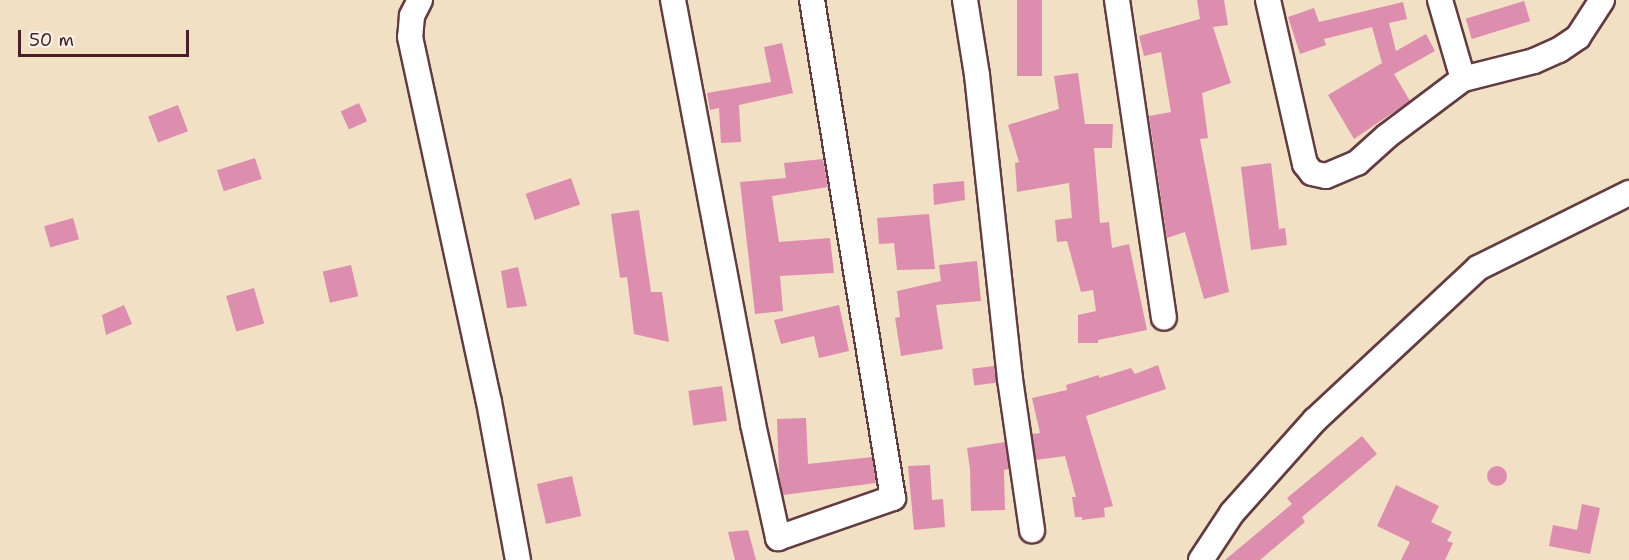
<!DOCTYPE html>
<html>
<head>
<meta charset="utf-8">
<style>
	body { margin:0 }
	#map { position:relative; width:1629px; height:560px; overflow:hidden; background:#f1e0c4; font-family:"Shantell Sans",sans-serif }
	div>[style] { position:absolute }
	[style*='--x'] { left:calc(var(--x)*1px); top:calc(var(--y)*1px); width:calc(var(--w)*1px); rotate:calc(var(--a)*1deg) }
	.building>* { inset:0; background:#dd8eaf; transform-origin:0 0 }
	.round { border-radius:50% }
	.roads { filter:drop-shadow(2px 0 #633c42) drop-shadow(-2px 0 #633c42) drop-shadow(0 2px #633c42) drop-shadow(0 -2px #633c42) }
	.minor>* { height:24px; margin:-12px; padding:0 12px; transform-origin:12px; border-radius:12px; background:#fff }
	span { translate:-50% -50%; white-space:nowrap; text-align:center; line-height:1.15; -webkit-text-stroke:5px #f7f3e8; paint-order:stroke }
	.scale { position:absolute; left:18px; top:30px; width:171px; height:27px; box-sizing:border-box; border:3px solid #4a1f2b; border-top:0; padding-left:8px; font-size:18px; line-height:21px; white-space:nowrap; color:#4a1f2b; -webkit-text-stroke:4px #f7f3e8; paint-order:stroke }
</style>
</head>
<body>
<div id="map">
	<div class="building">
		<div style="left:1017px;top:0;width:25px;height:76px"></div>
		<div style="clip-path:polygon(1197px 0,1224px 0,1228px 25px,1213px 27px,1231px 83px,1202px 93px,1208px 138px,1200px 139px,1229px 292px,1204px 299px,1185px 232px,1167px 238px,1149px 116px,1171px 112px,1161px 52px,1144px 56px,1139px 36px,1200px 19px)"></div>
		<div style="left:1524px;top:1px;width:21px;height:61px;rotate:73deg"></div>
		<div style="clip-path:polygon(1403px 2px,1407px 19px,1389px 23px,1396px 51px,1426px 34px,1435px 51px,1394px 74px,1410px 101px,1354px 139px,1328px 95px,1382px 63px,1372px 27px,1324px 39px,1326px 45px,1300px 54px,1288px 17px,1314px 8px,1319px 22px)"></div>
		<div style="clip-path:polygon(782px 43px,793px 93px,739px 105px,741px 142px,721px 143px,719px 108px,710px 110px,707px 93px,771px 82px,764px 47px)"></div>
		<div style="clip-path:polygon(1078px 73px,1085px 124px,1113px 124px,1112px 148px,1094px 148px,1100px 223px,1109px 222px,1112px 248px,1129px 244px,1147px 330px,1098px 340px,1098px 343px,1078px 343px,1078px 315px,1096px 311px,1093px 290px,1081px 292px,1067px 241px,1057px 242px,1055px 220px,1072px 218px,1069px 183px,1017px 192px,1015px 163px,1019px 162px,1008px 125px,1059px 109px,1054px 76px)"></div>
		<div style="left:359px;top:103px;width:20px;height:20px;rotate:66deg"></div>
		<div style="left:178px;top:105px;width:28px;height:32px;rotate:69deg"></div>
		<div style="left:255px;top:158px;width:22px;height:40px;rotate:72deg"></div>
		<div style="clip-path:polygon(823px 159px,828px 187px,772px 196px,779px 242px,830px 238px,834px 273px,780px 276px,783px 311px,755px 314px,740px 182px,786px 178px,784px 163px)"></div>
		<div style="clip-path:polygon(1271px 163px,1279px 229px,1285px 228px,1287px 245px,1251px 250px,1241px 167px)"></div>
		<div style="left:571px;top:178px;width:28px;height:48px;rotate:71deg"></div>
		<div style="clip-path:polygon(964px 181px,965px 200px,934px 205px,933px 184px)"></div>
		<div style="clip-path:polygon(639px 210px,651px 292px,662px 292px,669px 342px,634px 334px,627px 277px,620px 278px,611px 214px)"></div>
		<div style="clip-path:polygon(929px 214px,935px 269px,897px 270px,894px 243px,879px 244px,877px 218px)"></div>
		<div style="left:73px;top:218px;width:22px;height:30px;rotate:74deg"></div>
		<div style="clip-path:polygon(977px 261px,981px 301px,936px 305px,943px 349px,901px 356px,895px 318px,900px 317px,897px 291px,941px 281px,939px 265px)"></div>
		<div style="left:351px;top:265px;width:32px;height:29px;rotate:77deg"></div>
		<div style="clip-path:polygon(518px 267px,527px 306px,507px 308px,501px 271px)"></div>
		<div style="left:254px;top:288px;width:37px;height:29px;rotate:74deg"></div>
		<div style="clip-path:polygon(124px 305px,132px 324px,106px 335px,102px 315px)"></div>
		<div style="clip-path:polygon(839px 305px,849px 351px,819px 358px,814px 336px,781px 344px,774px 320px)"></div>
		<div style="clip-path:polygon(1158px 365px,1166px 389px,1086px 416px,1113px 506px,1104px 508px,1105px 517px,1082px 520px,1082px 517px,1075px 517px,1072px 497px,1076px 497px,1065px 456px,1036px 460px,1032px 434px,1040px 433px,1032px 398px,1067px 390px,1066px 385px,1099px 375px,1099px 378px,1131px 368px,1135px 374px)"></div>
		<div style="left:994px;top:366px;width:17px;height:22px;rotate:83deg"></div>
		<div style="left:722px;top:386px;width:35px;height:34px;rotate:82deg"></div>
		<div style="clip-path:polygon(806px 418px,808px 464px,872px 457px,876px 483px,783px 495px,779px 474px,777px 419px)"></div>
		<div style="clip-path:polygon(1362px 436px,1377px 454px,1302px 517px,1305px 522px,1260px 560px,1225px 560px,1292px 504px,1287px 498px)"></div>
		<div style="clip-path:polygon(1005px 442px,1009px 469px,1004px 470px,1005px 510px,971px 511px,970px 469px,967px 448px)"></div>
		<div style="clip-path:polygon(930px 465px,932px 500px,943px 499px,945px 527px,914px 530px,908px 466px)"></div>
		<div class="round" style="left:1487px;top:466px;width:20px;height:20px"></div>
		<div style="left:572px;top:476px;width:41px;height:36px;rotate:77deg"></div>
		<div style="clip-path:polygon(1396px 485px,1439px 506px,1431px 522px,1452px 532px,1447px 541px,1453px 543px,1445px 560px,1401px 560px,1410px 542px,1377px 526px)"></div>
		<div style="clip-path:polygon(1582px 504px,1600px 508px,1590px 554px,1549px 546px,1553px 525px,1577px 530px)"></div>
		<div style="clip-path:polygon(748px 530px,756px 560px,735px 560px,728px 532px)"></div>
	</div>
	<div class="roads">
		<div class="minor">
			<div style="--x:420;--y:0;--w:18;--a:117"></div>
			<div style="--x:412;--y:16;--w:21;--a:95"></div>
			<div style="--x:410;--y:37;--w:373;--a:77.8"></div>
			<div style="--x:489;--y:402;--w:161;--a:79.6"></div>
			<div style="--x:673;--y:0;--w:431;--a:79.3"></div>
			<div style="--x:753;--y:424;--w:117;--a:77.6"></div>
			<div style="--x:778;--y:538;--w:122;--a:-19.2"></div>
			<div style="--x:893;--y:498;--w:505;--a:-99.24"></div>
			<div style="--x:965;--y:0;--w:76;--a:80.9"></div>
			<div style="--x:977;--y:75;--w:306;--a:83.8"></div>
			<div style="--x:1010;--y:379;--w:153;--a:81.7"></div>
			<div style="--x:1117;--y:0;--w:321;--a:81.6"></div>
			<div style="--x:1268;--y:0;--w:168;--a:77.3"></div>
			<div style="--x:1305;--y:164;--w:11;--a:52"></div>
			<div style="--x:1312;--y:173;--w:14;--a:12"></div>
			<div style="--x:1326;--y:176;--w:34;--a:-23"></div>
			<div style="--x:1357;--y:163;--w:40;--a:-42"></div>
			<div style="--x:1387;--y:136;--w:95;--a:-36.9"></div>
			<div style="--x:1463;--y:79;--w:73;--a:-14.2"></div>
			<div style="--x:1534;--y:61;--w:27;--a:-24"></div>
			<div style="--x:1559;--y:50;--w:23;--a:-34"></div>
			<div style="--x:1578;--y:37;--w:44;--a:-57"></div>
			<div style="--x:1440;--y:0;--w:82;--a:73.8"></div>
			<div style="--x:1201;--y:560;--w:56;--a:-56.6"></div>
			<div style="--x:1232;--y:513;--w:125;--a:-48.3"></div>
			<div style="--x:1315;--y:420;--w:223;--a:-43"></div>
			<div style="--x:1478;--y:268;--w:169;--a:-26.4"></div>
		</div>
	</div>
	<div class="scale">50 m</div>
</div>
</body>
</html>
